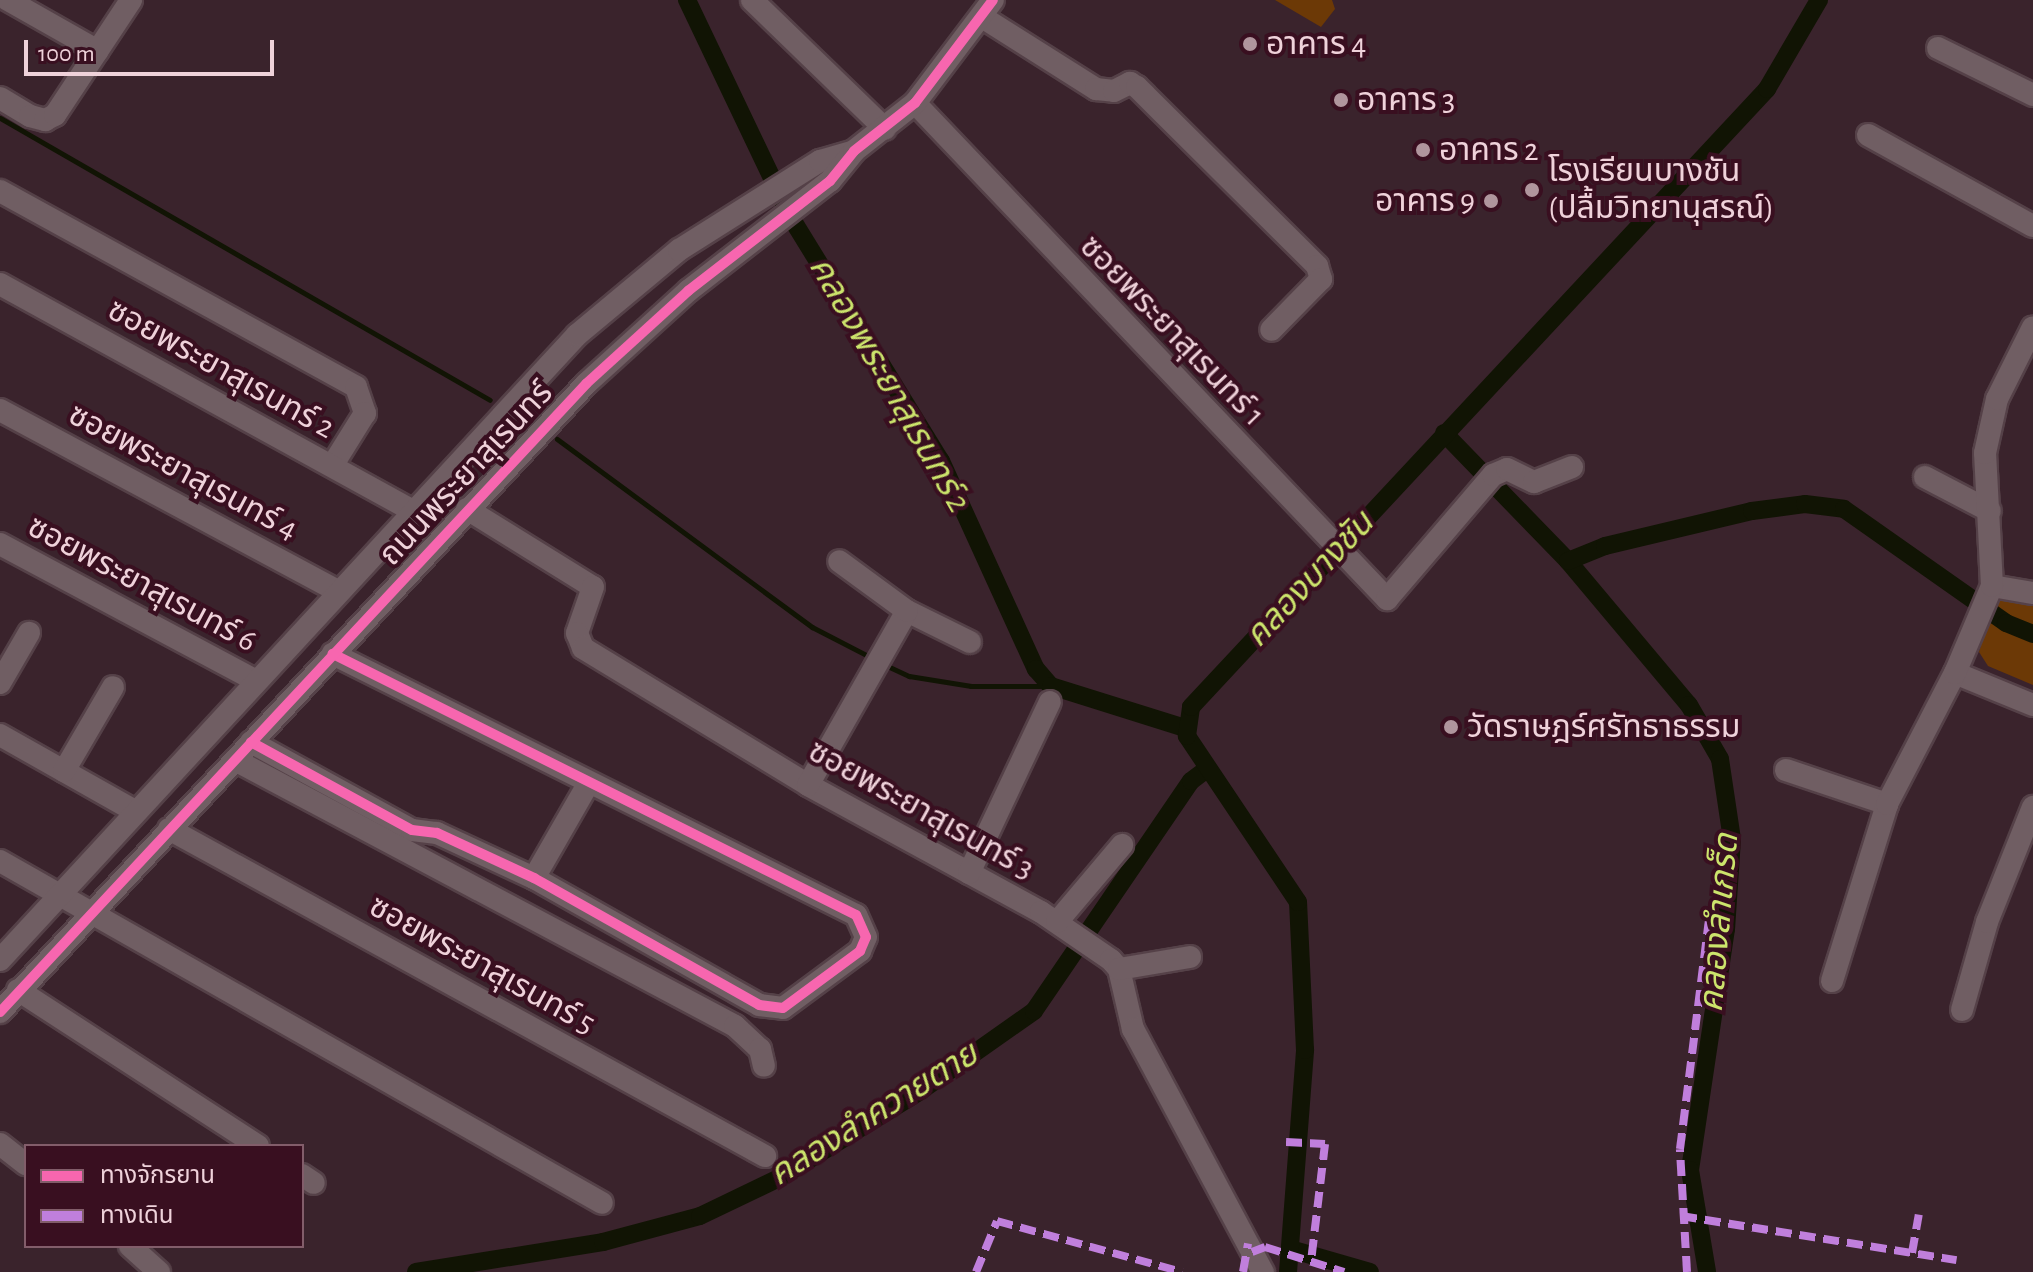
<!DOCTYPE html>
<html>
<head>
<meta charset="utf-8">
<style>
	body { margin:0 }
	#map { position:relative; width:2033px; height:1272px; overflow:hidden; background:#3a232c; font-family:"Alegreya Sans","Noto Sans Thai",sans-serif }
	div>[style] { position:absolute }
	[style*='--x'] { left:calc(var(--x)*1px); top:calc(var(--y)*1px); width:calc(var(--w)*1px); rotate:calc(var(--a)*1deg) }
	.green>* { inset:0; background:#6c3906 }
	.stream>* { height:5px; margin:-2.5px; padding:0 2.5px; transform-origin:2.5px; border-radius:2.5px; background:#111404 }
	.canal>* { height:18px; margin:-9px; padding:0 9px; transform-origin:9px; border-radius:9px; background:#111404 }
	.roads { filter:drop-shadow(2px 0 #554148) drop-shadow(-2px 0 #554148) drop-shadow(0 2px #554148) drop-shadow(0 -2px #554148) }
	.minor>* { height:22px; margin:-11px; padding:0 11px; transform-origin:11px; border-radius:11px; background:#705e63 }
	.quiet>* { height:8px; margin-top:-4px; transform-origin:0; background:repeating-linear-gradient(90deg,#c07fdc 0 16px,transparent 0 24px) }
	.cycleway>* { height:10px; margin:-5px; padding:0 5px; transform-origin:5px; border-radius:5px; background:#f766af }
	.dots>* { width:22px; height:22px; translate:-50% -50%; box-sizing:border-box; border:4px solid #390f20; border-radius:50% }
	span { translate:-50% -50%; white-space:nowrap; text-align:center; line-height:1.15; -webkit-text-stroke:8px #390f20; paint-order:stroke }
	.poi-label { font-size:32px; color:#efd2da }
	.left { translate:0 -50%; text-align:left }
	.right { translate:-100% -50%; text-align:right }
	.street-label { font-size:32px; color:#efd2da }
	.water-label { font-size:34px; color:#cce46c; font-style:italic }
	.legend { position:absolute; left:24px; top:1144px; width:280px; height:104px; box-sizing:border-box; background:#390f20; border:2px solid #825d6a; margin:0; padding:10px 14px; list-style:none; font-size:24px; color:#efd2da }
	.legend li { display:flex; align-items:center; gap:16px; height:40px }
	.legend b { width:40px; border:2px solid #825d6a }
	.scale { position:absolute; left:24px; top:40px; width:250px; height:36px; box-sizing:border-box; border:4px solid #efd2da; border-top:0; padding-left:10px; font-size:24px; line-height:28px; white-space:nowrap; color:#efd2da; -webkit-text-stroke:6px #390f20; paint-order:stroke }
</style>
</head>
<body>
<div id="map">
	<div class="green">
		<div style="clip-path:polygon(1275px 0,1332px 0,1335px 9px,1321px 27px)"></div>
		<div style="clip-path:polygon(1999px 582px,2033px 587px,2033px 685px,1988px 666px,1979px 652px)"></div>
	</div>
	<div class="stream">
		<div style="--x:0;--y:118;--w:565;--a:29.92"></div>
		<div style="--x:557;--y:439;--w:317;--a:36.4"></div>
		<div style="--x:812;--y:627;--w:70;--a:27.3"></div>
		<div style="--x:883;--y:664;--w:29;--a:25"></div>
		<div style="--x:909;--y:676;--w:63;--a:9.2"></div>
		<div style="--x:971;--y:686;--w:80;--a:0"></div>
	</div>
	<div class="canal">
		<div style="--x:687;--y:0;--w:239;--a:64.5"></div>
		<div style="--x:790;--y:216;--w:288;--a:58.4"></div>
		<div style="--x:941;--y:461;--w:229;--a:65.5"></div>
		<div style="--x:1036;--y:669;--w:23;--a:49"></div>
		<div style="--x:1051;--y:686;--w:140;--a:17.4"></div>
		<div style="--x:1444;--y:433;--w:178;--a:45.9"></div>
		<div style="--x:1568;--y:561;--w:188;--a:50"></div>
		<div style="--x:1689;--y:705;--w:62;--a:60.1"></div>
		<div style="--x:1720;--y:759;--w:81;--a:81.5"></div>
		<div style="--x:1732;--y:839;--w:90;--a:93.8"></div>
		<div style="--x:1726;--y:929;--w:244;--a:98.5"></div>
		<div style="--x:1690;--y:1170;--w:103;--a:80.5"></div>
		<div style="--x:1568;--y:561;--w:40;--a:-22"></div>
		<div style="--x:1605;--y:546;--w:151;--a:-13.4"></div>
		<div style="--x:1752;--y:511;--w:53;--a:-7.5"></div>
		<div style="--x:1805;--y:504;--w:39;--a:7"></div>
		<div style="--x:1844;--y:509;--w:198;--a:35.1"></div>
		<div style="--x:2006;--y:623;--w:29;--a:22"></div>
		<div style="--x:1290;--y:1249;--w:83;--a:16"></div>
		<div style="--x:416;--y:1272;--w:189;--a:-9.1"></div>
		<div style="--x:603;--y:1242;--w:100;--a:-15"></div>
		<div style="--x:700;--y:1216;--w:88;--a:-25.7"></div>
		<div style="--x:779;--y:1178;--w:168;--a:-31.6"></div>
		<div style="--x:922;--y:1090;--w:137;--a:-35.2"></div>
		<div style="--x:1034;--y:1011;--w:278;--a:-55.7"></div>
		<div style="--x:1191;--y:781;--w:21;--a:-37"></div>
		<div style="--x:1288;--y:1272;--w:223;--a:-85.6"></div>
		<div style="--x:1305;--y:1050;--w:148;--a:-92.7"></div>
		<div style="--x:1298;--y:902;--w:200;--a:-123.8"></div>
		<div style="--x:1187;--y:736;--w:29;--a:-82"></div>
		<div style="--x:1191;--y:707;--w:845;--a:-47.01"></div>
		<div style="--x:1767;--y:89;--w:103;--a:-59.7"></div>
	</div>
	<div class="roads">
		<div class="minor">
			<div style="--x:8;--y:0;--w:103;--a:29.5"></div>
			<div style="--x:752;--y:0;--w:185;--a:44.1"></div>
			<div style="--x:982;--y:17;--w:135;--a:32.3"></div>
			<div style="--x:1096;--y:89;--w:18;--a:6"></div>
			<div style="--x:1114;--y:91;--w:18;--a:-27"></div>
			<div style="--x:1130;--y:83;--w:8;--a:30"></div>
			<div style="--x:1137;--y:87;--w:254;--a:44.8"></div>
			<div style="--x:1317;--y:266;--w:14;--a:73"></div>
			<div style="--x:1321;--y:279;--w:71;--a:134.4"></div>
			<div style="--x:1938;--y:48;--w:106;--a:26.3"></div>
			<div style="--x:0;--y:98;--w:35;--a:31"></div>
			<div style="--x:30;--y:116;--w:16;--a:15"></div>
			<div style="--x:45;--y:120;--w:11;--a:-27"></div>
			<div style="--x:55;--y:115;--w:138;--a:-56.5"></div>
			<div style="--x:915;--y:103;--w:685;--a:46.42"></div>
			<div style="--x:1387;--y:599;--w:163;--a:-49.5"></div>
			<div style="--x:1493;--y:475;--w:15;--a:-23"></div>
			<div style="--x:1507;--y:469;--w:30;--a:26"></div>
			<div style="--x:1534;--y:482;--w:41;--a:-21.5"></div>
			<div style="--x:1868;--y:135;--w:188;--a:28.9"></div>
			<div style="--x:0;--y:191;--w:406;--a:28.8"></div>
			<div style="--x:356;--y:387;--w:28;--a:71"></div>
			<div style="--x:365;--y:413;--w:62;--a:121.9"></div>
			<div style="--x:0;--y:284;--w:469;--a:28.8"></div>
			<div style="--x:0;--y:410;--w:381;--a:28.2"></div>
			<div style="--x:1925;--y:477;--w:73;--a:27.6"></div>
			<div style="--x:467;--y:509;--w:148;--a:31.8"></div>
			<div style="--x:593;--y:587;--w:49;--a:109.2"></div>
			<div style="--x:577;--y:633;--w:16;--a:68"></div>
			<div style="--x:583;--y:648;--w:263;--a:31.3"></div>
			<div style="--x:808;--y:785;--w:265;--a:28.6"></div>
			<div style="--x:1041;--y:912;--w:85;--a:34.4"></div>
			<div style="--x:1111;--y:960;--w:12;--a:48"></div>
			<div style="--x:1119;--y:969;--w:62;--a:76.9"></div>
			<div style="--x:1133;--y:1029;--w:276;--a:61.9"></div>
			<div style="--x:0;--y:544;--w:289;--a:28.1"></div>
			<div style="--x:1992;--y:586;--w:42;--a:9.7"></div>
			<div style="--x:907;--y:611;--w:70;--a:26.2"></div>
			<div style="--x:1955;--y:673;--w:84;--a:22.3"></div>
			<div style="--x:0;--y:683;--w:58;--a:-59.9"></div>
			<div style="--x:0;--y:735;--w:155;--a:29.4"></div>
			<div style="--x:251;--y:742;--w:183;--a:28.7"></div>
			<div style="--x:412;--y:830;--w:25;--a:7"></div>
			<div style="--x:437;--y:833;--w:107;--a:24.9"></div>
			<div style="--x:534;--y:878;--w:258;--a:29.4"></div>
			<div style="--x:759;--y:1005;--w:24;--a:7"></div>
			<div style="--x:783;--y:1008;--w:96;--a:-36.5"></div>
			<div style="--x:860;--y:951;--w:15;--a:-67"></div>
			<div style="--x:866;--y:937;--w:24;--a:-114"></div>
			<div style="--x:856;--y:915;--w:585;--a:-153.48"></div>
			<div style="--x:235;--y:760;--w:566;--a:28.01"></div>
			<div style="--x:735;--y:1026;--w:34;--a:43"></div>
			<div style="--x:760;--y:1049;--w:17;--a:77"></div>
			<div style="--x:1786;--y:770;--w:107;--a:18.6"></div>
			<div style="--x:64;--y:771;--w:97;--a:-59.7"></div>
			<div style="--x:808;--y:785;--w:200;--a:-60.4"></div>
			<div style="--x:907;--y:611;--w:84;--a:-143.7"></div>
			<div style="--x:169;--y:829;--w:680;--a:28.75"></div>
			<div style="--x:0;--y:861;--w:692;--a:29.6"></div>
			<div style="--x:969;--y:873;--w:189;--a:-64.7"></div>
			<div style="--x:534;--y:878;--w:108;--a:-60.1"></div>
			<div style="--x:1057;--y:922;--w:101;--a:-49.8"></div>
			<div style="--x:0;--y:960;--w:851;--a:-47.29"></div>
			<div style="--x:577;--y:335;--w:133;--a:-39.8"></div>
			<div style="--x:679;--y:250;--w:167;--a:-32.3"></div>
			<div style="--x:820;--y:161;--w:35;--a:-16"></div>
			<div style="--x:1119;--y:969;--w:72;--a:-9.6"></div>
			<div style="--x:1832;--y:981;--w:185;--a:-72.7"></div>
			<div style="--x:1887;--y:804;--w:148;--a:-62.6"></div>
			<div style="--x:1955;--y:673;--w:95;--a:-67"></div>
			<div style="--x:1992;--y:586;--w:133;--a:-93"></div>
			<div style="--x:1985;--y:453;--w:55;--a:-77.5"></div>
			<div style="--x:1997;--y:399;--w:80;--a:-63.4"></div>
			<div style="--x:18;--y:990;--w:286;--a:33"></div>
			<div style="--x:1962;--y:1010;--w:91;--a:-74.1"></div>
			<div style="--x:1987;--y:922;--w:124;--a:-68.2"></div>
			<div style="--x:0;--y:1012;--w:860;--a:-46.98"></div>
			<div style="--x:587;--y:383;--w:137;--a:-42.3"></div>
			<div style="--x:688;--y:291;--w:180;--a:-37.8"></div>
			<div style="--x:830;--y:181;--w:38;--a:-51"></div>
			<div style="--x:854;--y:151;--w:78;--a:-38.2"></div>
			<div style="--x:915;--y:103;--w:129;--a:-52.9"></div>
			<div style="--x:0;--y:1144;--w:33;--a:38"></div>
			<div style="--x:302;--y:1175;--w:14;--a:34"></div>
			<div style="--x:130;--y:1246;--w:39;--a:42"></div>
		</div>
	</div>
	<div class="quiet">
		<div style="--x:1286;--y:1142;--w:39;--a:3"></div>
		<div style="--x:1325;--y:1144;--w:119;--a:96.8"></div>
		<div style="--x:1681;--y:1216;--w:279;--a:9.1"></div>
		<div style="--x:1252;--y:1252;--w:14;--a:-21"></div>
		<div style="--x:1265;--y:1247;--w:83;--a:17.6"></div>
		<div style="--x:1912;--y:1253;--w:39;--a:-80"></div>
		<div style="--x:976;--y:1272;--w:55;--a:-67.6"></div>
		<div style="--x:997;--y:1221;--w:192;--a:15.4"></div>
		<div style="--x:1243;--y:1272;--w:29;--a:-80"></div>
		<div style="--x:1687;--y:1272;--w:123;--a:-93.3"></div>
		<div style="--x:1680;--y:1149;--w:238;--a:-82.8"></div>
	</div>
	<div class="cycleway">
		<div style="--x:251;--y:742;--w:183;--a:28.7"></div>
		<div style="--x:412;--y:830;--w:25;--a:7"></div>
		<div style="--x:437;--y:833;--w:107;--a:24.9"></div>
		<div style="--x:534;--y:878;--w:258;--a:29.4"></div>
		<div style="--x:759;--y:1005;--w:24;--a:7"></div>
		<div style="--x:783;--y:1008;--w:96;--a:-36.5"></div>
		<div style="--x:860;--y:951;--w:15;--a:-67"></div>
		<div style="--x:866;--y:937;--w:24;--a:-114"></div>
		<div style="--x:856;--y:915;--w:585;--a:-153.48"></div>
		<div style="--x:0;--y:1012;--w:860;--a:-46.98"></div>
		<div style="--x:587;--y:383;--w:137;--a:-42.3"></div>
		<div style="--x:688;--y:291;--w:180;--a:-37.8"></div>
		<div style="--x:830;--y:181;--w:38;--a:-51"></div>
		<div style="--x:854;--y:151;--w:78;--a:-38.2"></div>
		<div style="--x:915;--y:103;--w:129;--a:-52.9"></div>
	</div>
	<div class="dots">
		<div style="left:1250px;top:44px;background:#b0959d"></div>
		<div style="left:1341px;top:100px;background:#b0959d"></div>
		<div style="left:1423px;top:150px;background:#b0959d"></div>
		<div style="left:1532px;top:190px;background:#b0959d"></div>
		<div style="left:1491px;top:201px;background:#b0959d"></div>
		<div style="left:1451px;top:727px;background:#b0959d"></div>
	</div>
	<div class="poi-label">
		<span class="left" style="left:1266px;top:44px">อาคาร 4</span>
		<span class="left" style="left:1357px;top:100px">อาคาร 3</span>
		<span class="left" style="left:1439px;top:150px">อาคาร 2</span>
		<span class="left" style="left:1548px;top:190px">โรงเรียนบางชัน<br>(ปลื้มวิทยานุสรณ์)</span>
		<span class="right" style="left:1475px;top:201px">อาคาร 9</span>
		<span class="left" style="left:1467px;top:727px">วัดราษฎร์ศรัทธาธรรม</span>
	</div>
	<div class="street-label">
		<span style="left:1172px;top:331px;rotate:46deg">ซอยพระยาสุเรนทร์ 1</span>
		<span style="left:221px;top:369px;rotate:29deg">ซอยพระยาสุเรนทร์ 2</span>
		<span style="left:183px;top:472px;rotate:28deg">ซอยพระยาสุเรนทร์ 4</span>
		<span style="left:466px;top:474px;rotate:-47deg">ถนนพระยาสุเรนทร์</span>
		<span style="left:142px;top:584px;rotate:28deg">ซอยพระยาสุเรนทร์ 6</span>
		<span style="left:921px;top:810px;rotate:29deg">ซอยพระยาสุเรนทร์ 3</span>
		<span style="left:482px;top:965px;rotate:29deg">ซอยพระยาสุเรนทร์ 5</span>
	</div>
	<div class="water-label">
		<span style="left:889px;top:385px;rotate:60deg">คลองพระยาสุเรนทร์ 2</span>
		<span style="left:1310px;top:580px;rotate:-47deg">คลองบางชัน</span>
		<span style="left:1720px;top:923px;rotate:-85deg">คลองลำเกร็ด</span>
		<span style="left:874px;top:1115px;rotate:-32deg">คลองลำควายตาย</span>
	</div>
	<ul class="legend">
	<li><b style="height:10px;background:#f766af"></b>ทางจักรยาน</li>
	<li><b style="height:10px;background:#c07fdc"></b>ทางเดิน</li>
	</ul>
	<div class="scale">100 m</div>
</div>
</body>
</html>
